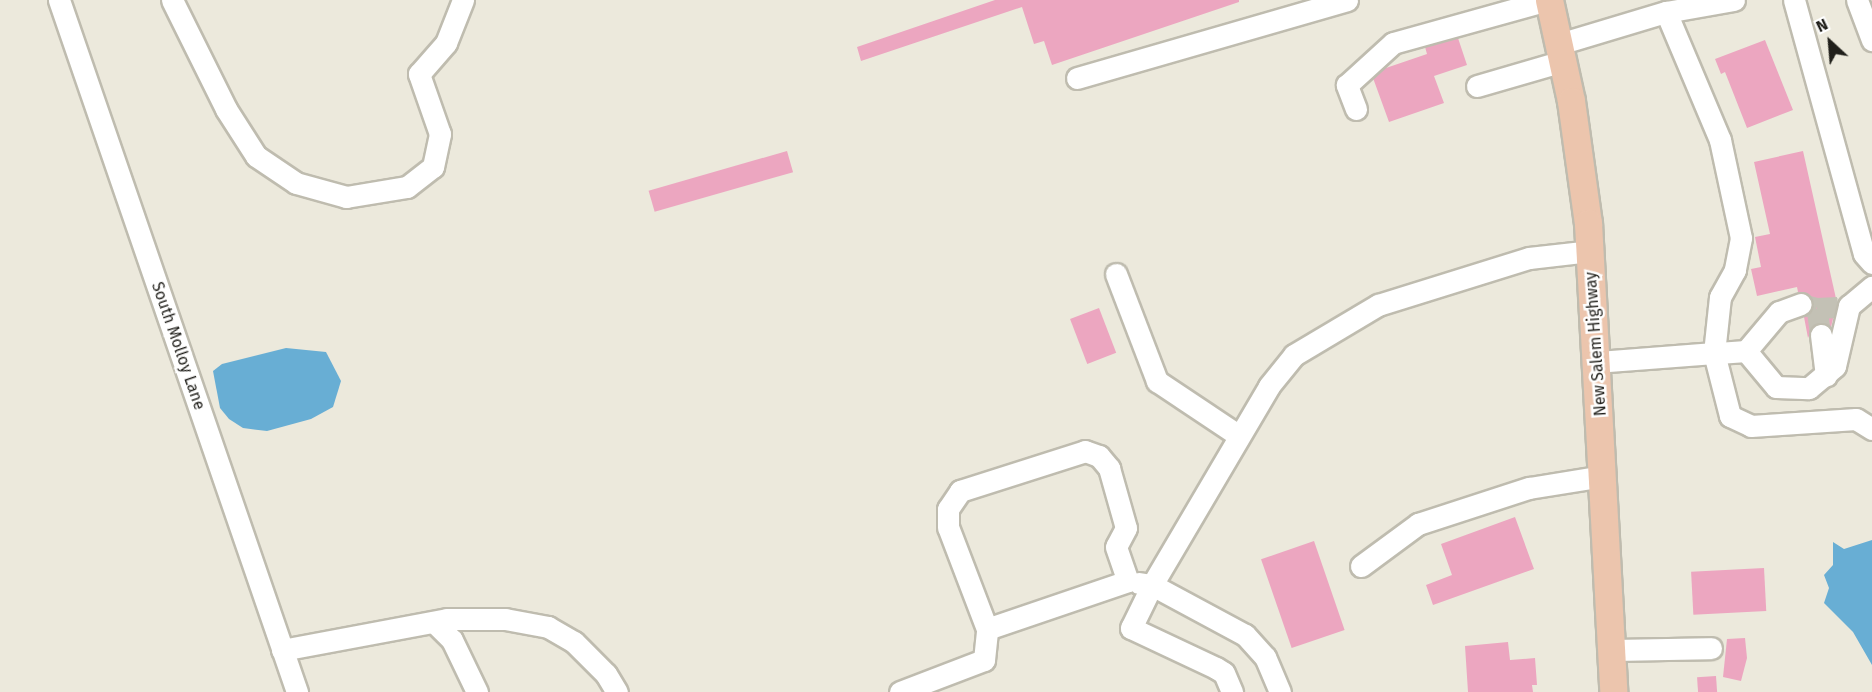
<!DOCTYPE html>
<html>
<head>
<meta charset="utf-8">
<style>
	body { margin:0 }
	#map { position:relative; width:1872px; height:692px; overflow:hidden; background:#ece9dc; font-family:"Fira Sans",sans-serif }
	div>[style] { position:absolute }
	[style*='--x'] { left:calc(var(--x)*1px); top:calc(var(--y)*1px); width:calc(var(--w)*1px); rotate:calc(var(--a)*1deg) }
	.water>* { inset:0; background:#68aed4 }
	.building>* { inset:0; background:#eca6c0; transform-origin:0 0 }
	.minor-tunnel>* { height:21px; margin-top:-10.5px; transform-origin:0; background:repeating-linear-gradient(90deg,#c3c1b5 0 21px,transparent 0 31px) }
	.roads { filter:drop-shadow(2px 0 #bfbcaf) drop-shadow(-2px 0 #bfbcaf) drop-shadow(0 2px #bfbcaf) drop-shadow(0 -2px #bfbcaf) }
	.minor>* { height:21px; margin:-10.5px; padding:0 10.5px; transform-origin:10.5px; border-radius:10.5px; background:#fff }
	.major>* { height:27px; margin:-13.5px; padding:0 13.5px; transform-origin:13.5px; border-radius:13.5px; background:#ecc5ad }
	span { translate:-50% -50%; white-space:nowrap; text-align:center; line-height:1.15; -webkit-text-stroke:5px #fff; paint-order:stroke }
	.street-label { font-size:16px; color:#201f1a }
	.north { position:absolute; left:1800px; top:12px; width:60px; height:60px; -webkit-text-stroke:4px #fff; paint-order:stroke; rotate:334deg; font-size:16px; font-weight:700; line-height:24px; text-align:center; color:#201f1a }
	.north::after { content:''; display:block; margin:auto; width:21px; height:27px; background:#201f1a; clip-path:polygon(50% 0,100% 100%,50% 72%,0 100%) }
</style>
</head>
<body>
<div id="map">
	<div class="water">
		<div style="clip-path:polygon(286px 348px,326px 352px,341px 381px,333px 407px,311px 419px,267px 431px,243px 428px,229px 419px,220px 408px,213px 371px,222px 364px)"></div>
		<div style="clip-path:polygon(1872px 540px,1872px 665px,1853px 632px,1824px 603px,1829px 588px,1824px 575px,1833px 565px,1833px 542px,1844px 549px)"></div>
	</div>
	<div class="building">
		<div style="clip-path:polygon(995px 0,1239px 0,1239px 2px,1052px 65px,1044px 41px,1034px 44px,1022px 7px,861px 61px,857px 47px)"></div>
		<div style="clip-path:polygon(1458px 38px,1467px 65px,1434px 76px,1444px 103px,1389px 122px,1373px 78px,1383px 69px,1427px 54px,1425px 47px)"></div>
		<div style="clip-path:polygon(1765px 40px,1793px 110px,1747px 128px,1725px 72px,1721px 74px,1715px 59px)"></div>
		<div style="left:787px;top:151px;width:22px;height:144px;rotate:74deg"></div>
		<div style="clip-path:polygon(1803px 151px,1837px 303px,1831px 327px,1825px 323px,1814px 325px,1808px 338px,1804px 317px,1813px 307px,1810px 295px,1798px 292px,1797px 287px,1757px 296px,1751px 269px,1761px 267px,1755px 237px,1770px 234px,1754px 162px)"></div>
		<div style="left:1099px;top:308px;width:48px;height:31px;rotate:69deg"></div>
		<div style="clip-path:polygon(1515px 517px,1534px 569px,1433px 605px,1426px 585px,1452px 575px,1441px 544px)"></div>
		<div style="left:1314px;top:541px;width:94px;height:56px;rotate:71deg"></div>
		<div style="left:1764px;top:568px;width:43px;height:73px;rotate:87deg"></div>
		<div style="clip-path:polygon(1745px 638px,1747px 658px,1741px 681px,1723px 677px,1727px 639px)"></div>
		<div style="clip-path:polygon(1508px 642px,1510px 660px,1535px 658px,1537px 685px,1532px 685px,1533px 692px,1468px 692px,1465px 646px)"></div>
		<div style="left:1716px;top:676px;width:16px;height:19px;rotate:86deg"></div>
	</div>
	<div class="minor-tunnel">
		<div style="--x:1801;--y:304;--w:16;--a:14"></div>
		<div style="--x:1817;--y:308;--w:27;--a:82"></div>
		<div style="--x:1817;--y:308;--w:21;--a:-3"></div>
	</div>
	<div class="roads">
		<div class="minor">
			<div style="--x:59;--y:0;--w:732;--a:71.02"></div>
			<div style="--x:172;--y:0;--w:122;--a:63.6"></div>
			<div style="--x:226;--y:109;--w:56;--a:57.4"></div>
			<div style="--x:256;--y:156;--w:48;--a:34"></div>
			<div style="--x:296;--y:183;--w:52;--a:15.6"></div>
			<div style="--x:346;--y:197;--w:62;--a:-9.3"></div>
			<div style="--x:407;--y:187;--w:33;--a:-38"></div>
			<div style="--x:433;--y:167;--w:34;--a:-78"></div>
			<div style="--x:440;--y:134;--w:64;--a:-109.3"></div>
			<div style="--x:419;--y:74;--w:41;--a:-48.9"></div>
			<div style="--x:446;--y:43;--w:46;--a:-68.4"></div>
			<div style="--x:1794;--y:0;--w:263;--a:74.6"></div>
			<div style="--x:1864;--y:254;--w:12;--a:48"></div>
			<div style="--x:1857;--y:0;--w:43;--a:69.4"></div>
			<div style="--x:1666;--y:12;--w:69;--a:-10"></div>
			<div style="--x:1559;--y:44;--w:112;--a:-16.7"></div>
			<div style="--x:1666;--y:12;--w:139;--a:67.1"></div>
			<div style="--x:1720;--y:140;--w:100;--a:77.9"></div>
			<div style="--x:1741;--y:238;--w:33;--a:101"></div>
			<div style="--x:1735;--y:270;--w:31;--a:119"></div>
			<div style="--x:1720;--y:297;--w:56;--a:96.1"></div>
			<div style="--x:1714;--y:353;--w:116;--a:175.6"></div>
			<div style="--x:1077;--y:78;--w:281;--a:-16.1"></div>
			<div style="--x:1477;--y:86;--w:90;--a:-16.2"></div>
			<div style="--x:1356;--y:109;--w:26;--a:-111"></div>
			<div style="--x:1347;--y:85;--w:62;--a:-42.4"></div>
			<div style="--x:1393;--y:43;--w:161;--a:-15.5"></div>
			<div style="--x:1116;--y:274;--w:115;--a:69"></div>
			<div style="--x:1157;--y:381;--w:97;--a:33.7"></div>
			<div style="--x:1821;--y:335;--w:41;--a:83"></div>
			<div style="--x:1746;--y:351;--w:32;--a:176"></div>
			<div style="--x:1714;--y:353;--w:65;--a:75.7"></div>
			<div style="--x:1730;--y:416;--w:23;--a:25"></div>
			<div style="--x:1751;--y:426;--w:105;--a:-3.8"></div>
			<div style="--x:1856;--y:419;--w:19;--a:32"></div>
			<div style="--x:1746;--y:351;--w:47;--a:50.2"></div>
			<div style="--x:1776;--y:387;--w:33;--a:2"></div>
			<div style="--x:1809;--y:388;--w:34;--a:-40"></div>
			<div style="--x:1835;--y:366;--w:62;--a:-76.9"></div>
			<div style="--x:1849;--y:306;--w:30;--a:-40"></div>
			<div style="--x:1746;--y:351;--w:51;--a:-49.8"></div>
			<div style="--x:1779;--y:312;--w:23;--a:-20"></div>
			<div style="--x:1361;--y:566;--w:71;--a:-36.4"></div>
			<div style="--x:1418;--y:524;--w:117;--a:-18"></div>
			<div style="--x:1529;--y:488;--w:76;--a:-9.1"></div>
			<div style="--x:1139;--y:583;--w:13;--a:9"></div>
			<div style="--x:1152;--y:585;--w:48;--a:116"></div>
			<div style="--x:1131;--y:628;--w:94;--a:25.2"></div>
			<div style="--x:1216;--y:668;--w:9;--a:32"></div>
			<div style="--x:1224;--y:673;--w:21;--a:67"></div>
			<div style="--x:434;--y:622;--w:25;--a:45"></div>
			<div style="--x:452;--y:640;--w:58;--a:64.3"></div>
			<div style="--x:282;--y:650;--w:168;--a:-10.6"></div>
			<div style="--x:447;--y:619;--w:58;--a:0"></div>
			<div style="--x:505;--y:619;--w:44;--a:10.5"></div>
			<div style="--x:548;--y:627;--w:30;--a:30"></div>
			<div style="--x:574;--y:642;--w:45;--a:45"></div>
			<div style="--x:606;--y:674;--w:21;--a:59"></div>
			<div style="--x:1611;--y:650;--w:100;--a:-1.1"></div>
			<div style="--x:900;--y:692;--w:90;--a:-20.9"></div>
			<div style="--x:984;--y:660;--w:31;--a:-84"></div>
			<div style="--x:987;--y:629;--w:109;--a:-110.9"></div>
			<div style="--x:948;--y:527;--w:18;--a:-90"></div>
			<div style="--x:948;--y:509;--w:22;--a:-56"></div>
			<div style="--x:960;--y:491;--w:131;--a:-17.7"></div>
			<div style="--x:1085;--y:451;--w:15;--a:20"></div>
			<div style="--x:1099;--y:456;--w:16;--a:50"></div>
			<div style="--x:1109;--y:468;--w:62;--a:74.2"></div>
			<div style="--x:1126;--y:528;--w:21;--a:118"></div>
			<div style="--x:1116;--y:547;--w:36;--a:71"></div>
			<div style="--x:1128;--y:581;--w:149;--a:161.2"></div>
			<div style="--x:1280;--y:692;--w:38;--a:-113"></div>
			<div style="--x:1265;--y:657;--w:30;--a:-132"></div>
			<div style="--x:1245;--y:635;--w:106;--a:-151.7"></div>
			<div style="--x:1152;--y:585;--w:231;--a:-59.5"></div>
			<div style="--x:1269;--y:386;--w:40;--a:-51"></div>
			<div style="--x:1294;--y:355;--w:98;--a:-30.8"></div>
			<div style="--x:1378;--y:305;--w:158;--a:-17.3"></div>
			<div style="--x:1529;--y:258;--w:61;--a:-6.5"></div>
		</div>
		<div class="major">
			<div style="--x:1549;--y:0;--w:103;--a:77.7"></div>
			<div style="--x:1571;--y:101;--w:123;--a:82.1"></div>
			<div style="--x:1588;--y:223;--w:470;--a:86.9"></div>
		</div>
	</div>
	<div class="street-label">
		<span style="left:1596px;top:344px;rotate:-94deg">New Salem Highway</span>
		<span style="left:178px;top:346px;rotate:71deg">South Molloy Lane</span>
	</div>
	<div class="north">N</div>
</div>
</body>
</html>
